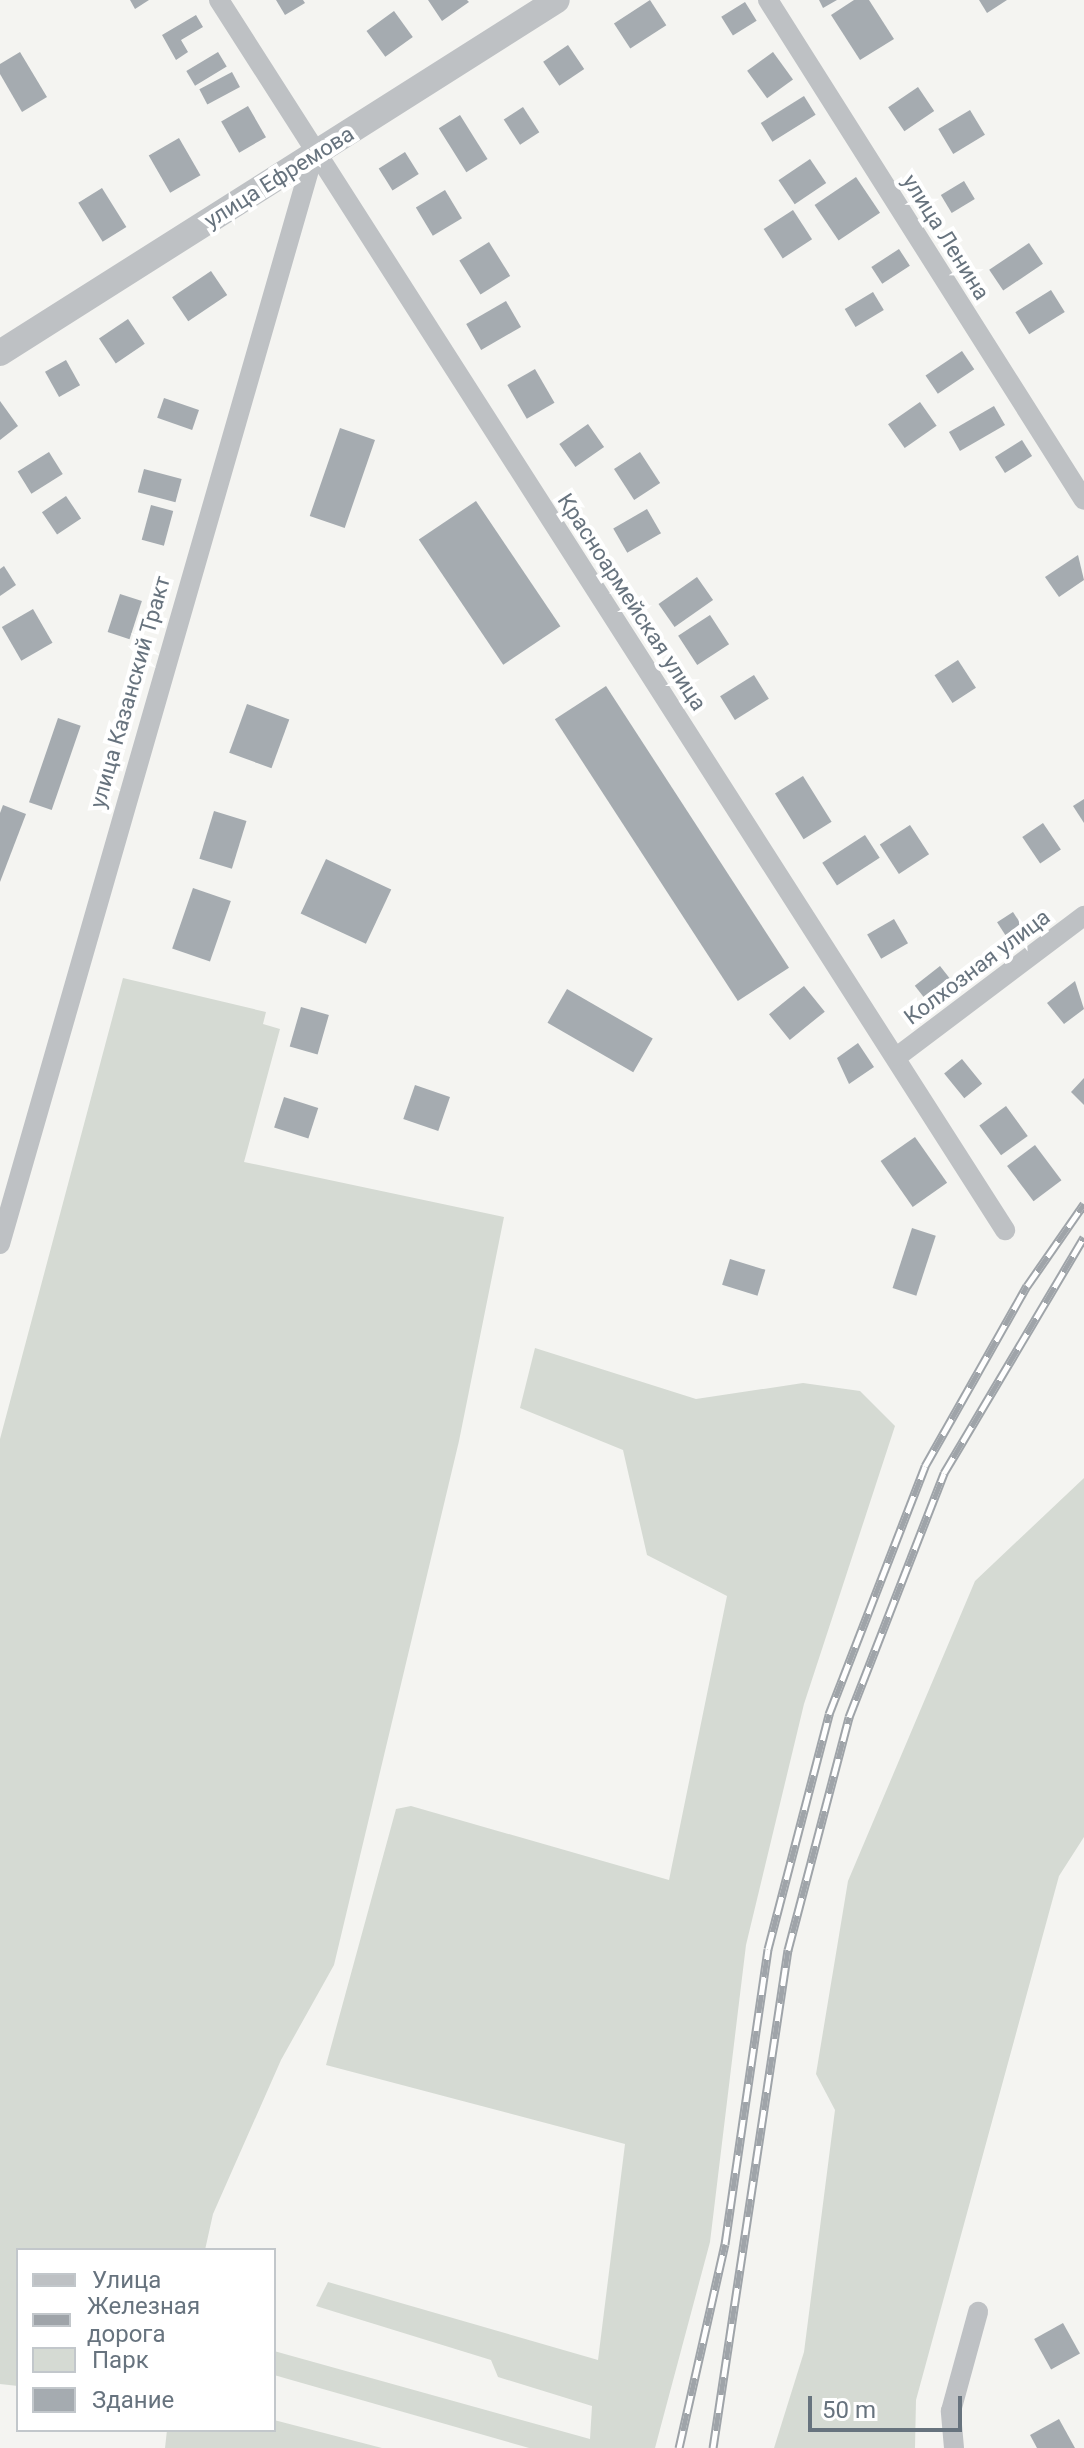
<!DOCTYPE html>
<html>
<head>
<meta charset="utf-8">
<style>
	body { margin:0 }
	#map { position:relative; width:1084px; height:2448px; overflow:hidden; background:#f4f4f1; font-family:Roboto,sans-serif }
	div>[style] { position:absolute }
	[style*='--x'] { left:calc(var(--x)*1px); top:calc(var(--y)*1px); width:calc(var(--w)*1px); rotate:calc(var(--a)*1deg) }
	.green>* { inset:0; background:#d5dad3 }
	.building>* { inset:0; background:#a5abb0; transform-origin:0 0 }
	.minor>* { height:20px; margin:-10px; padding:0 10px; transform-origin:10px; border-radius:10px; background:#bec1c4 }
	.tertiary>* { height:26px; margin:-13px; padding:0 13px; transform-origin:13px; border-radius:13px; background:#bec1c4 }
	.rail>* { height:9px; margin-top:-4.5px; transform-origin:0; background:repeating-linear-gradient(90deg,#fff 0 18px,#9fa4a9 0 36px); box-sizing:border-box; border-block:2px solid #9fa4a9 }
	span { translate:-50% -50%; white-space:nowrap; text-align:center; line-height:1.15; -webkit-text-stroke:8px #fff; paint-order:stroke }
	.street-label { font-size:22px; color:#67737e }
	.legend { position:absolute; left:16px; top:2248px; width:260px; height:184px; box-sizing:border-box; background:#fff; border:2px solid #c2c7cb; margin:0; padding:10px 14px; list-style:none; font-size:24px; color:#67737e }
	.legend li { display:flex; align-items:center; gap:16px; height:40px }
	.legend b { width:40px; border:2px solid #c2c7cb }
	.scale { position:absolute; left:808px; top:2396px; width:154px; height:36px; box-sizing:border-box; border:4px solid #67737e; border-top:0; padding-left:10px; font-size:24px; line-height:28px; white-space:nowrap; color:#67737e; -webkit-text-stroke:6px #fff; paint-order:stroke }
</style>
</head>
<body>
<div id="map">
	<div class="green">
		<div style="clip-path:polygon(123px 978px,266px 1012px,263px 1024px,280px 1029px,244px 1162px,504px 1217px,459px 1441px,334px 1965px,281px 2060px,213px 2214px,205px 2250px,18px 2250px,18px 2386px,0 2384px,0 1439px)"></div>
		<div style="clip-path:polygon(535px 1348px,696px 1399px,803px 1383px,860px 1391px,895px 1426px,804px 1704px,746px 1945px,710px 2242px,655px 2448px,529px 2448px,274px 2375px,274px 2351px,590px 2439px,592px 2406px,498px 2377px,491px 2360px,316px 2306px,328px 2282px,598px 2360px,625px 2144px,326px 2065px,396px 1809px,411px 1806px,669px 1880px,727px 1596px,647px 1555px,623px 1450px,520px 1408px)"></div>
		<div style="clip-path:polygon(1084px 1478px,1084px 1837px,1059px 1876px,916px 2400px,915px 2448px,774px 2448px,804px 2352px,835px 2110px,816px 2074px,848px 1881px,975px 1581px)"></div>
		<div style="clip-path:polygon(274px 2420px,382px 2448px,165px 2448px,167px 2430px,274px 2430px)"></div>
	</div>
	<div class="building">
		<div style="clip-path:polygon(130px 0,149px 0,135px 9px)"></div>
		<div style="clip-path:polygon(276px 0,303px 0,305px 3px,285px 15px)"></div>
		<div style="clip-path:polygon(428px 0,467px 0,469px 2px,442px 21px)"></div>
		<div style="left:650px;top:0;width:30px;height:43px;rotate:57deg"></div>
		<div style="clip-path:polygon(819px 0,837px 0,823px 8px)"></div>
		<div style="clip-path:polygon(854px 0,869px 0,894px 39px,860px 60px,831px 15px)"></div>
		<div style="clip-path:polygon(979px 0,1007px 0,987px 13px)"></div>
		<div style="left:745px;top:2px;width:22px;height:28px;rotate:58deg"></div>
		<div style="left:394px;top:11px;width:32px;height:34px;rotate:54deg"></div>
		<div style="clip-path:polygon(196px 15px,203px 27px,181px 40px,188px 52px,176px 60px,162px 35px)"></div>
		<div style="left:568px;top:45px;width:29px;height:30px;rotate:56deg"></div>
		<div style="clip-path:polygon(20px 52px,47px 97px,22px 112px,0 74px,0 64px)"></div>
		<div style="left:218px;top:52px;width:17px;height:37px;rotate:59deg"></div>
		<div style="left:773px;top:52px;width:34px;height:32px;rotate:54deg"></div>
		<div style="left:232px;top:72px;width:17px;height:37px;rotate:62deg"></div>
		<div style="left:918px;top:87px;width:29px;height:36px;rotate:56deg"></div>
		<div style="left:804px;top:96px;width:22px;height:51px;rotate:58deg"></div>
		<div style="left:248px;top:106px;width:36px;height:31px;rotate:60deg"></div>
		<div style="left:523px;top:107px;width:30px;height:23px;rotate:57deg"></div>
		<div style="left:970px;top:110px;width:29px;height:37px;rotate:59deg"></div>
		<div style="left:460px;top:115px;width:52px;height:25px;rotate:58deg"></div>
		<div style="left:179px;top:138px;width:43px;height:35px;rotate:60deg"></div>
		<div style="left:405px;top:152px;width:26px;height:31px;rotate:58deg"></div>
		<div style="left:810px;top:159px;width:29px;height:38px;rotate:56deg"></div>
		<div style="left:856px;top:177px;width:43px;height:50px;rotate:56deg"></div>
		<div style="left:964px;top:181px;width:21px;height:27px;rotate:59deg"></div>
		<div style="left:102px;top:188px;width:46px;height:28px;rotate:58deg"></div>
		<div style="left:445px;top:190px;width:33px;height:34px;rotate:59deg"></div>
		<div style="left:793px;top:210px;width:35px;height:35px;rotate:57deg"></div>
		<div style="left:489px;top:242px;width:40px;height:35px;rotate:58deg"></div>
		<div style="left:1029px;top:243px;width:25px;height:48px;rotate:56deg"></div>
		<div style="left:899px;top:249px;width:20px;height:33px;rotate:57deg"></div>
		<div style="left:211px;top:271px;width:29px;height:47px;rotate:56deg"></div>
		<div style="left:1051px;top:290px;width:26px;height:42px;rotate:58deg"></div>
		<div style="left:873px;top:292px;width:21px;height:33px;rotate:59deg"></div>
		<div style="left:506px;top:301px;width:30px;height:46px;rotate:60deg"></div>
		<div style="left:128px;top:319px;width:30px;height:35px;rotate:56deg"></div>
		<div style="left:962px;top:351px;width:22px;height:44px;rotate:56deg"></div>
		<div style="left:66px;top:360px;width:29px;height:24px;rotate:61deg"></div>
		<div style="left:535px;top:369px;width:39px;height:32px;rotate:60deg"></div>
		<div style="left:164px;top:398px;width:37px;height:21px;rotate:19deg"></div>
		<div style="clip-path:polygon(0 401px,18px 426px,0 440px)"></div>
		<div style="left:920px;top:402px;width:29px;height:39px;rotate:55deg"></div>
		<div style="left:994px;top:406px;width:22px;height:52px;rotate:60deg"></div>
		<div style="left:588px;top:424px;width:28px;height:35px;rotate:55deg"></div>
		<div style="left:340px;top:428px;width:37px;height:93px;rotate:19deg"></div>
		<div style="left:1022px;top:440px;width:19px;height:32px;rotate:58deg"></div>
		<div style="left:49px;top:452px;width:26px;height:37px;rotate:58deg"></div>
		<div style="left:640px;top:452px;width:37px;height:31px;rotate:57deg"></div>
		<div style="left:144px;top:469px;width:39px;height:24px;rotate:15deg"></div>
		<div style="left:66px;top:496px;width:27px;height:29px;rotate:56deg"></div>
		<div style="left:476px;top:501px;width:151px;height:69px;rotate:56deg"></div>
		<div style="left:151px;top:505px;width:23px;height:36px;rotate:15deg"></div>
		<div style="left:647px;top:509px;width:28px;height:39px;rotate:60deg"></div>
		<div style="clip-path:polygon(1078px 555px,1084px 580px,1059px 597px,1045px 577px)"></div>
		<div style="clip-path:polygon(4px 566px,16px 585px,0 596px,0 569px)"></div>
		<div style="left:697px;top:577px;width:28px;height:47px;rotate:55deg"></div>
		<div style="left:120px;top:594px;width:23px;height:40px;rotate:18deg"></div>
		<div style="left:33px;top:609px;width:39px;height:36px;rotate:60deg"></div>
		<div style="left:710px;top:615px;width:35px;height:38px;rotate:57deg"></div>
		<div style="left:958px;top:660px;width:33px;height:28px;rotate:57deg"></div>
		<div style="left:754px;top:675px;width:28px;height:40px;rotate:58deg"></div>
		<div style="left:606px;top:686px;width:336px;height:61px;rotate:57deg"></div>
		<div style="left:247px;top:704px;width:45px;height:52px;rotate:20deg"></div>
		<div style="left:58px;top:718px;width:24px;height:89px;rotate:19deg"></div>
		<div style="left:803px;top:776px;width:54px;height:33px;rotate:58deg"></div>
		<div style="clip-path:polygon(1084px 799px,1084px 823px,1073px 806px)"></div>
		<div style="clip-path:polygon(3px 805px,26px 814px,0 882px,0 813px)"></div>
		<div style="left:214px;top:811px;width:34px;height:50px;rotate:17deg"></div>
		<div style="left:1043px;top:823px;width:32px;height:25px;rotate:56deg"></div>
		<div style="left:910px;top:825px;width:35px;height:36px;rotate:57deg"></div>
		<div style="left:865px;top:835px;width:27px;height:51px;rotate:57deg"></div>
		<div style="left:326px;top:859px;width:72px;height:60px;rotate:25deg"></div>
		<div style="left:193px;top:888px;width:40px;height:64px;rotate:19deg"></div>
		<div style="left:1013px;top:912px;width:24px;height:19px;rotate:57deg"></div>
		<div style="left:894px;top:919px;width:28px;height:31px;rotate:60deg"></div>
		<div style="left:940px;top:966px;width:23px;height:32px;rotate:52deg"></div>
		<div style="clip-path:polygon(1075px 981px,1084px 1009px,1064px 1024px,1047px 1003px)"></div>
		<div style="left:804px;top:986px;width:33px;height:45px;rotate:51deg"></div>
		<div style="left:567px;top:989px;width:99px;height:39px;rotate:30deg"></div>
		<div style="left:301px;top:1007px;width:29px;height:41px;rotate:16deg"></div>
		<div style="clip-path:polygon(858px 1043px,874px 1067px,849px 1084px,837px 1058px)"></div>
		<div style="left:962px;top:1059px;width:32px;height:23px;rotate:51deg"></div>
		<div style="clip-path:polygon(1084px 1078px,1084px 1105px,1071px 1092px)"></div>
		<div style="left:415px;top:1085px;width:37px;height:36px;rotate:19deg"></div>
		<div style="left:284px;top:1097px;width:36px;height:32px;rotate:18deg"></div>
		<div style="left:1006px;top:1106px;width:37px;height:33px;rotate:54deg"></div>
		<div style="left:915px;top:1137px;width:56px;height:42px;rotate:55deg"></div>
		<div style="left:1035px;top:1145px;width:44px;height:35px;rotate:53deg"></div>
		<div style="left:912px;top:1228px;width:25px;height:63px;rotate:18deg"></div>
		<div style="left:730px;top:1259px;width:37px;height:27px;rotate:17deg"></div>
		<div style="left:1063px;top:2323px;width:35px;height:33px;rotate:61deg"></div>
		<div style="clip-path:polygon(1059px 2419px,1075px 2448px,1037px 2448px,1030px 2435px)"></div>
	</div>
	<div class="minor">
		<div style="--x:219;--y:0;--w:1460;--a:57.42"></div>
		<div style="--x:768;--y:0;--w:591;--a:57.71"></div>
		<div style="--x:898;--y:1056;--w:233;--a:-37"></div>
		<div style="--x:0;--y:1244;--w:1132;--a:-73.95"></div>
		<div style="--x:954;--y:2448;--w:37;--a:-95"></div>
		<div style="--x:951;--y:2411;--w:103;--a:-74.7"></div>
	</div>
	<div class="tertiary">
		<div style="--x:0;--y:353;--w:659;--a:-32.36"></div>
	</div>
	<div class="rail">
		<div style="--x:679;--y:2448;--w:209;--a:-77.3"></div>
		<div style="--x:725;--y:2244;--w:298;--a:-81.7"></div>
		<div style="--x:768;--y:1949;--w:243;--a:-75.4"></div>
		<div style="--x:829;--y:1714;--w:266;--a:-68.8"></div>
		<div style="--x:925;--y:1466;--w:207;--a:-60.5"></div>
		<div style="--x:1027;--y:1286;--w:100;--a:-55.2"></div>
		<div style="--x:713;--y:2448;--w:504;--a:-81.44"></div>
		<div style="--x:788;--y:1950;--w:241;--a:-75.3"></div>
		<div style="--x:849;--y:1717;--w:262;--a:-68.7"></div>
		<div style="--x:944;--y:1473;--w:274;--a:-59.3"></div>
	</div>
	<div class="street-label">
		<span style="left:279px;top:177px;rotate:-32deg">улица Ефремова</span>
		<span style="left:946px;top:237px;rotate:58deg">улица Ленина</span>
		<span style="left:632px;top:602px;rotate:57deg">Красноармейская улица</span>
		<span style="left:130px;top:692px;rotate:-74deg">улица Казанский Тракт</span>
		<span style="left:977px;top:967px;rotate:-37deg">Колхозная улица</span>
	</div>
	<ul class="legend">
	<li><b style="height:10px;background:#bec1c4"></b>Улица</li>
	<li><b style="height:10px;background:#9fa4a9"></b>Железная дорога</li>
	<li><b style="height:22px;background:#d5dad3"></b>Парк</li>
	<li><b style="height:22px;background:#a5abb0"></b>Здание</li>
	</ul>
	<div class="scale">50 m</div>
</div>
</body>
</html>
